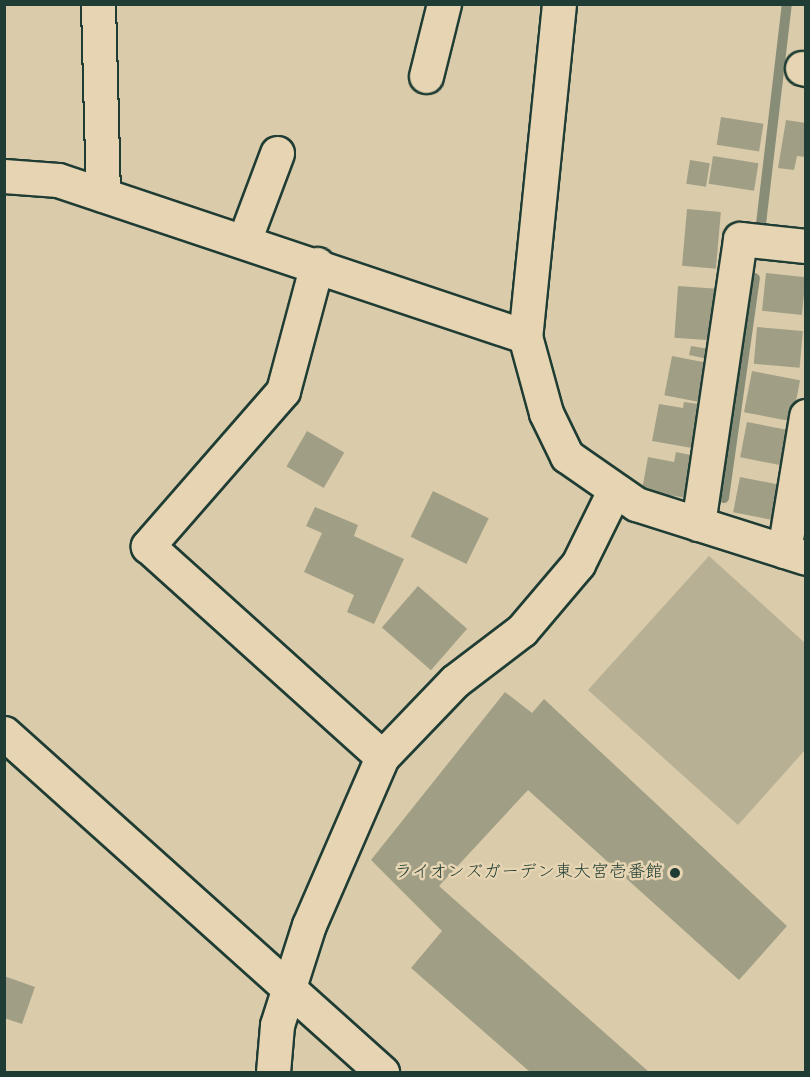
<!DOCTYPE html>
<html>
<head>
<meta charset="utf-8">
<style>
	body { margin:0 }
	#map { position:relative; width:810px; height:1077px; overflow:hidden; background:#dacbaa; font-family:Kalam,"Klee One",sans-serif }
	div>[style] { position:absolute }
	[style*='--x'] { left:calc(var(--x)*1px); top:calc(var(--y)*1px); width:calc(var(--w)*1px); rotate:calc(var(--a)*1deg) }
	.green>* { inset:0; background:#b7b094 }
	.stream>* { height:10px; margin:-5px; padding:0 5px; transform-origin:5px; border-radius:5px; background:#888d77 }
	.building>* { inset:0; background:#a09f86; transform-origin:0 0 }
	.roads { filter:drop-shadow(2px 0 #1f3d34) drop-shadow(-2px 0 #1f3d34) drop-shadow(0 2px #1f3d34) drop-shadow(0 -2px #1f3d34) }
	.minor>* { height:33px; margin:-16.5px; padding:0 16.5px; transform-origin:16.5px; border-radius:16.5px; background:#e6d4b2 }
	.dots>* { width:16px; height:16px; translate:-50% -50%; box-sizing:border-box; border:3px solid #e6d4b2; border-radius:50% }
	span { translate:-50% -50%; white-space:nowrap; text-align:center; line-height:1.15; -webkit-text-stroke:5px #e6d4b2; paint-order:stroke }
	.poi-label { font-size:18px; color:#1f3d34 }
	.right { translate:-100% -50%; text-align:right }
	.frame { position:absolute; inset:0; border:6px solid #1f3d34; pointer-events:none }
</style>
</head>
<body>
<div id="map">
	<div class="green">
		<div style="clip-path:polygon(709px 556px,805px 643px,805px 750px,738px 825px,588px 690px)"></div>
	</div>
	<div class="stream">
		<div style="--x:761;--y:224;--w:222;--a:-83.3"></div>
		<div style="--x:724;--y:498;--w:222;--a:-82"></div>
	</div>
	<div class="building">
		<div style="left:721px;top:117px;width:43px;height:28px;rotate:9deg"></div>
		<div style="clip-path:polygon(786px 120px,806px 123px,806px 157px,797px 156px,794px 170px,778px 168px)"></div>
		<div style="left:713px;top:156px;width:46px;height:28px;rotate:9deg"></div>
		<div style="left:690px;top:160px;width:20px;height:24px;rotate:9deg"></div>
		<div style="left:687px;top:209px;width:34px;height:57px;rotate:5deg"></div>
		<div style="left:766px;top:273px;width:40px;height:38px;rotate:6deg"></div>
		<div style="left:678px;top:286px;width:39px;height:52px;rotate:4deg"></div>
		<div style="left:757px;top:327px;width:46px;height:37px;rotate:5deg"></div>
		<div style="clip-path:polygon(691px 346px,715px 350px,712px 360px,689px 355px)"></div>
		<div style="left:672px;top:356px;width:42px;height:40px;rotate:11deg"></div>
		<div style="left:752px;top:371px;width:49px;height:42px;rotate:11deg"></div>
		<div style="clip-path:polygon(684px 402px,705px 405px,698px 449px,652px 441px,659px 404px,683px 408px)"></div>
		<div style="left:747px;top:422px;width:44px;height:36px;rotate:11deg"></div>
		<div style="left:307px;top:431px;width:43px;height:41px;rotate:30deg"></div>
		<div style="clip-path:polygon(676px 452px,696px 456px,691px 499px,642px 490px,648px 457px,674px 462px)"></div>
		<div style="left:740px;top:477px;width:43px;height:36px;rotate:11deg"></div>
		<div style="left:433px;top:491px;width:62px;height:51px;rotate:26deg"></div>
		<div style="clip-path:polygon(315px 507px,358px 525px,354px 536px,404px 559px,374px 624px,347px 612px,354px 595px,304px 572px,322px 533px,306px 526px)"></div>
		<div style="left:418px;top:586px;width:65px;height:55px;rotate:41deg"></div>
		<div style="clip-path:polygon(505px 692px,532px 713px,544px 699px,787px 926px,739px 980px,528px 790px,439px 886px,649px 1072px,530px 1072px,411px 968px,442px 931px,371px 860px)"></div>
		<div style="clip-path:polygon(4px 976px,35px 987px,22px 1024px,4px 1018px)"></div>
	</div>
	<div class="roads">
		<div class="minor">
			<div style="--x:98;--y:4;--w:191;--a:88.5"></div>
			<div style="--x:559;--y:4;--w:334;--a:95.8"></div>
			<div style="--x:525;--y:336;--w:80;--a:74.7"></div>
			<div style="--x:546;--y:413;--w:48;--a:64"></div>
			<div style="--x:567;--y:456;--w:84;--a:34.8"></div>
			<div style="--x:636;--y:504;--w:178;--a:17.6"></div>
			<div style="--x:802;--y:68;--w:4;--a:14"></div>
			<div style="--x:426;--y:76;--w:74;--a:-76"></div>
			<div style="--x:4;--y:176;--w:54;--a:4.2"></div>
			<div style="--x:58;--y:180;--w:492;--a:18.5"></div>
			<div style="--x:244;--y:241;--w:94;--a:-69.4"></div>
			<div style="--x:317;--y:264;--w:131;--a:105"></div>
			<div style="--x:283;--y:391;--w:206;--a:131.1"></div>
			<div style="--x:148;--y:546;--w:315;--a:42"></div>
			<div style="--x:698;--y:524;--w:288;--a:-81.6"></div>
			<div style="--x:740;--y:239;--w:66;--a:6.1"></div>
			<div style="--x:784;--y:551;--w:137;--a:-80.7"></div>
			<div style="--x:4;--y:733;--w:508;--a:41.89"></div>
			<div style="--x:273;--y:1072;--w:47;--a:-85.1"></div>
			<div style="--x:277;--y:1025;--w:105;--a:-72.3"></div>
			<div style="--x:309;--y:925;--w:183;--a:-66.5"></div>
			<div style="--x:382;--y:757;--w:105;--a:-46.2"></div>
			<div style="--x:455;--y:681;--w:84;--a:-37.3"></div>
			<div style="--x:522;--y:630;--w:87;--a:-49.7"></div>
			<div style="--x:578;--y:564;--w:81;--a:-63.7"></div>
		</div>
	</div>
	<div class="dots">
		<div style="left:675px;top:873px;background:#1f3d34"></div>
	</div>
	<div class="poi-label">
		<span class="right" style="left:663px;top:873px">ライオンズガーデン東大宮壱番館</span>
	</div>
	<div class="frame"></div>
</div>
</body>
</html>
